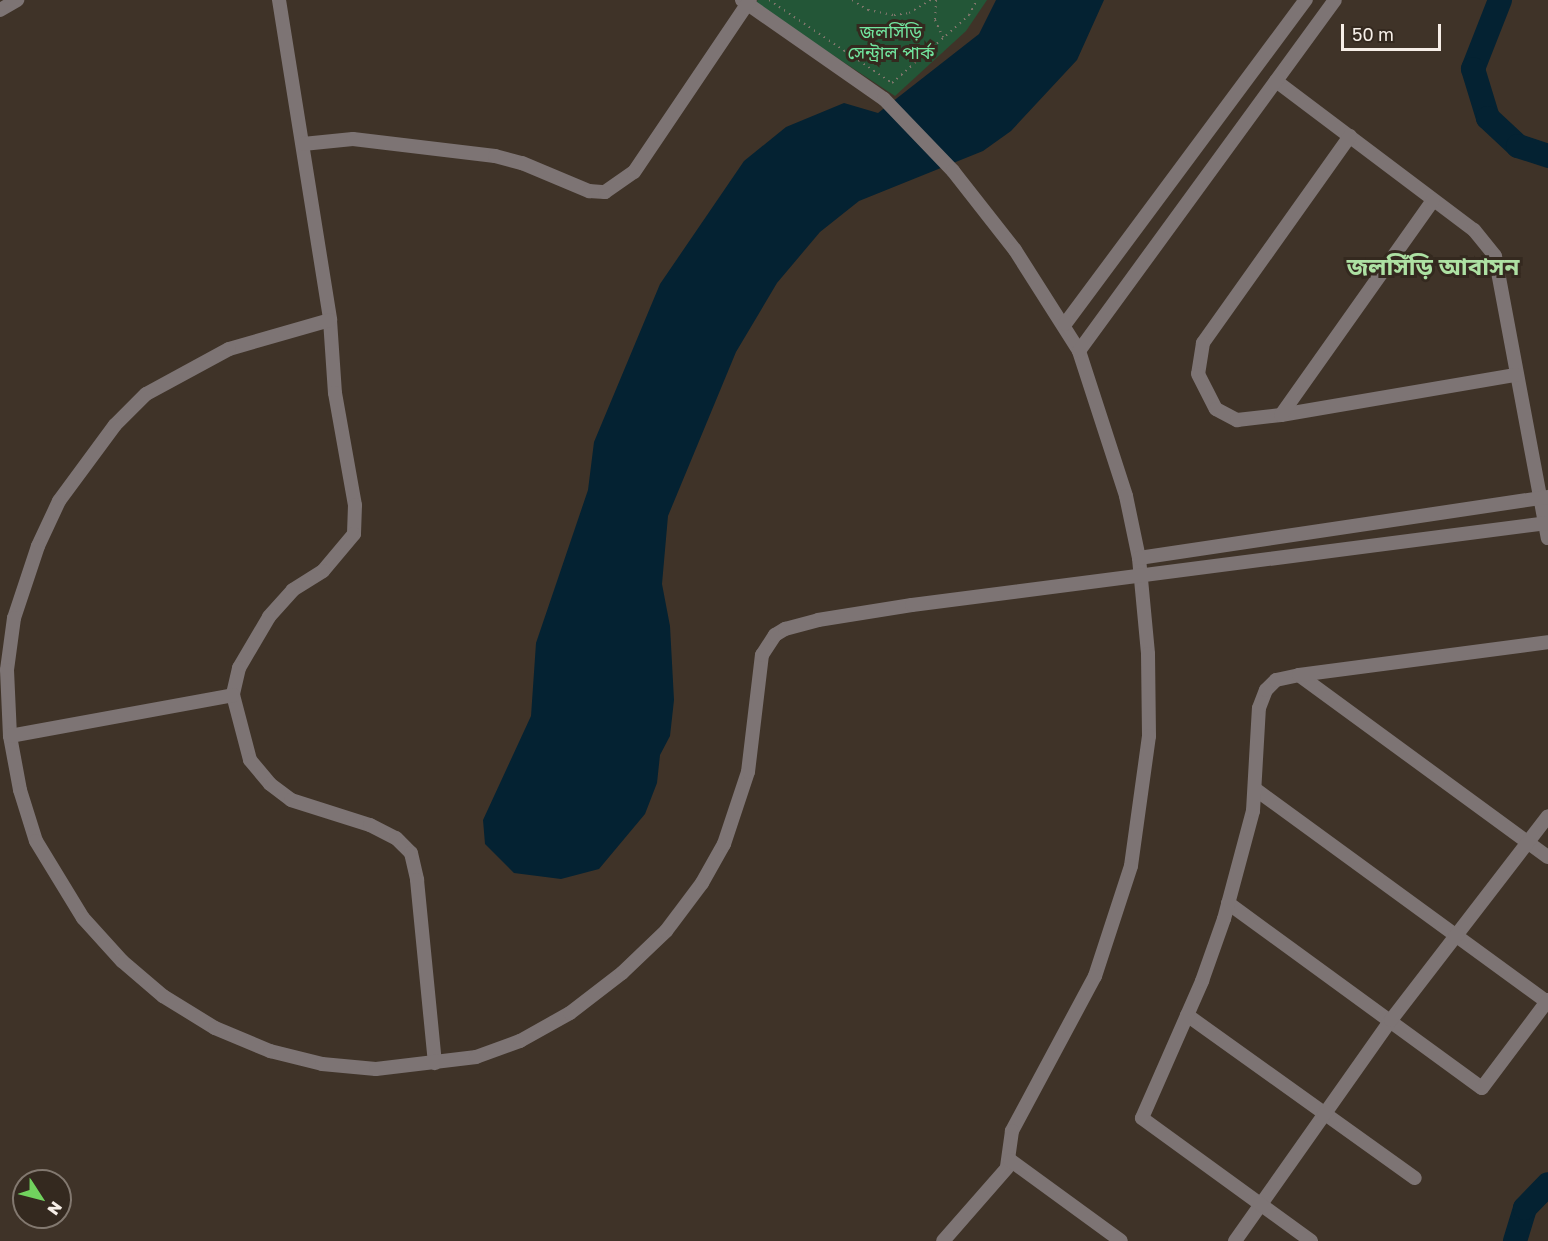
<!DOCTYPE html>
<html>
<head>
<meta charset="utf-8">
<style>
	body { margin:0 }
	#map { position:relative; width:1548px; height:1241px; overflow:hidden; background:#3f3328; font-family:"Golos Text","Noto Sans Bengali",sans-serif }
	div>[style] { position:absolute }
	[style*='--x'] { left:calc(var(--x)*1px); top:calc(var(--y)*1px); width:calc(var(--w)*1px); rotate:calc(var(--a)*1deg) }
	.green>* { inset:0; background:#235637 }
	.water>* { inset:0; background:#042232 }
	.river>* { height:24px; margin:-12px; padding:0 12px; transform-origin:12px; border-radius:12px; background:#042232 }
	.path>* { height:2px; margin-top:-1px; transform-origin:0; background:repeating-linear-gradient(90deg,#80766c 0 1.5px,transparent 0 6px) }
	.minor>* { height:14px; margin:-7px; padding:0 7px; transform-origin:7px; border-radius:7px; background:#7d7474 }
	span { translate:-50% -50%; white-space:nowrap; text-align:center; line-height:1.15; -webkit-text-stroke:6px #34291f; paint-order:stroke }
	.park-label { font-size:18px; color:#72e69f }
	.district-label { font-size:24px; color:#ade1a3; font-weight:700 }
	.north { position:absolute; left:12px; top:1169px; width:60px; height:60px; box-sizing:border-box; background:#34291f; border:2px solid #82786f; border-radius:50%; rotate:126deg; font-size:16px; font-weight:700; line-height:24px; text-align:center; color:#f6eee7 }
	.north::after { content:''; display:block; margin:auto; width:21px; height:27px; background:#71d25e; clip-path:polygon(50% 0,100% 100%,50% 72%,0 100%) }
	.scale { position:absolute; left:1341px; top:24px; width:100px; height:27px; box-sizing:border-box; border:3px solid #f6eee7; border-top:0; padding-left:8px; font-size:18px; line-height:21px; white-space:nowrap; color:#f6eee7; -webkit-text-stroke:4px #34291f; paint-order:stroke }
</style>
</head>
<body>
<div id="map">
	<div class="green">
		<div style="clip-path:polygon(758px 0,987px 0,966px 31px,895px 96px,755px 4px)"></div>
	</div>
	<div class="water">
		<div style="clip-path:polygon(996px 0,1104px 0,1077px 60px,1011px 131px,983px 151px,859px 201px,820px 232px,777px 283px,736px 352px,668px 516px,662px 584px,670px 626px,674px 700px,670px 736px,660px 755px,657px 783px,645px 814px,599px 869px,561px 879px,514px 873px,485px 844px,483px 820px,531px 716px,536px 643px,588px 490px,594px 442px,660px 284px,744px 161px,786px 127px,844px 103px,878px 113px,979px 34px)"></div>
	</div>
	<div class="river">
		<div style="--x:1500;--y:0;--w:74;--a:111.4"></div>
		<div style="--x:1473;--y:69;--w:51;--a:73"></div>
		<div style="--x:1488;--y:118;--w:41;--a:43"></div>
		<div style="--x:1518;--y:146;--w:32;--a:18"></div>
		<div style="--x:1515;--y:1241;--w:34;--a:-73"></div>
		<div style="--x:1525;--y:1208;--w:33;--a:-46"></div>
	</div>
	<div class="path">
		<div style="--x:769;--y:0;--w:148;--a:34"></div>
		<div style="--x:892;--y:83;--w:103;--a:-41.4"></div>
		<div style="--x:969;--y:15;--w:17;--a:-62"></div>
		<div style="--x:852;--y:0;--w:19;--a:32"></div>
		<div style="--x:868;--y:10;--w:26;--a:11"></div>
		<div style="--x:894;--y:15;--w:15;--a:-8"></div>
		<div style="--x:909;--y:13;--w:26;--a:-31"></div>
		<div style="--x:936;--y:0;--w:20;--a:93"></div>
		<div style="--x:935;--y:20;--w:19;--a:65"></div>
	</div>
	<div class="minor">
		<div style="--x:279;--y:0;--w:324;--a:80.9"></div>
		<div style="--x:330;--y:320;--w:73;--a:86.1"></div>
		<div style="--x:335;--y:393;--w:114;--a:79.9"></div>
		<div style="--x:355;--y:505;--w:29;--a:92"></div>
		<div style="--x:354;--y:534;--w:48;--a:130"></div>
		<div style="--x:323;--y:571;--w:36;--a:148"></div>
		<div style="--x:293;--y:590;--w:36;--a:132"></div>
		<div style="--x:269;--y:617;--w:59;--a:120.5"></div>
		<div style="--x:239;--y:668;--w:28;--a:103"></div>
		<div style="--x:233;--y:695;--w:67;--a:75.3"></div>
		<div style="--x:250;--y:760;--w:31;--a:50"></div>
		<div style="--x:270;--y:784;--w:26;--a:37"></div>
		<div style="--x:291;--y:800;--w:83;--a:17.6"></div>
		<div style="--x:370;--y:825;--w:29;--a:27"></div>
		<div style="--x:396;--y:838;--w:21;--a:45"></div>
		<div style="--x:411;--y:853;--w:28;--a:77"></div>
		<div style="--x:417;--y:880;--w:184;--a:84.4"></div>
		<div style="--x:742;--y:0;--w:173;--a:34.9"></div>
		<div style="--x:884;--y:99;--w:100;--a:46.2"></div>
		<div style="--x:953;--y:171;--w:100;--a:51.9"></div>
		<div style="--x:1015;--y:250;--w:120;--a:57.6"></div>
		<div style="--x:1079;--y:351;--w:152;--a:72"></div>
		<div style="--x:1126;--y:496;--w:63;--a:78.2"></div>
		<div style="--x:1139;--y:558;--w:96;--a:84.6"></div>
		<div style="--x:1148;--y:654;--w:82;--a:89.3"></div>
		<div style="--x:1149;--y:736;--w:131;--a:97.9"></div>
		<div style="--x:1131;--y:866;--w:116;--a:108.1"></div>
		<div style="--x:1095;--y:976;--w:176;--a:118.2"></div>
		<div style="--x:1012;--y:1131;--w:37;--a:98"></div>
		<div style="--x:1007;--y:1168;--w:97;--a:131.2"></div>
		<div style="--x:0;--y:10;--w:20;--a:-30"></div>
		<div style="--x:1276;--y:81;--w:248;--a:37"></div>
		<div style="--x:1474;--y:230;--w:33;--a:51"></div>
		<div style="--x:1495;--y:256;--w:287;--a:79.4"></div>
		<div style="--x:1350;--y:136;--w:254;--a:125.4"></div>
		<div style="--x:1203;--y:343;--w:31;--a:99"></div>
		<div style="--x:1198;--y:374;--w:39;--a:63"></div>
		<div style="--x:1216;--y:409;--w:24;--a:28"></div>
		<div style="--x:1237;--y:420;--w:44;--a:-6.5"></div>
		<div style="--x:1281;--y:415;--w:238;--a:-9.7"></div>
		<div style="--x:303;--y:144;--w:50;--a:-5.7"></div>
		<div style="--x:353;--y:139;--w:143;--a:6.8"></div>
		<div style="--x:495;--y:156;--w:28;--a:15"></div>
		<div style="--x:522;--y:163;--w:73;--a:22.7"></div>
		<div style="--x:589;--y:191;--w:16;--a:4"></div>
		<div style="--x:605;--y:192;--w:35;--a:-35"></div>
		<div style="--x:634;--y:172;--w:207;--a:-56"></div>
		<div style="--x:330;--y:320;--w:105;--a:164"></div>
		<div style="--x:229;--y:349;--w:94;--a:151.5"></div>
		<div style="--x:146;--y:394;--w:44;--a:135"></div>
		<div style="--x:115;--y:425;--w:94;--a:126.4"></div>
		<div style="--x:59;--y:501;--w:50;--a:115"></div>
		<div style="--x:38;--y:546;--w:76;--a:108.4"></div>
		<div style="--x:14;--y:618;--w:52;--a:97.7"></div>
		<div style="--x:7;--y:670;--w:66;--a:87.4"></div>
		<div style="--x:10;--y:736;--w:55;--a:79.5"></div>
		<div style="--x:20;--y:790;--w:53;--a:72.6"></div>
		<div style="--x:36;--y:841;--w:90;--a:58.6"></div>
		<div style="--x:83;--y:918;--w:58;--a:47.8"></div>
		<div style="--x:122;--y:961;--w:54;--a:40.5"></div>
		<div style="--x:163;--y:996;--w:61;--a:31.6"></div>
		<div style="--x:215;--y:1028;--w:60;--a:22.7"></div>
		<div style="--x:270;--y:1051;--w:54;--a:14"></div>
		<div style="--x:322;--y:1064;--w:54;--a:5.3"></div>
		<div style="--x:376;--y:1069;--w:101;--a:-6.8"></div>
		<div style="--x:476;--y:1057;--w:47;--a:-20"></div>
		<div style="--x:520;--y:1041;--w:57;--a:-29.2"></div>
		<div style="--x:570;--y:1013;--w:66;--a:-37.6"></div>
		<div style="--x:622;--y:973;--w:61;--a:-43.7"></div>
		<div style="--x:666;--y:931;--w:60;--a:-53.1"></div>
		<div style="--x:702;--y:883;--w:45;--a:-60.6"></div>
		<div style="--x:724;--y:844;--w:76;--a:-71.6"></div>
		<div style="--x:748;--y:772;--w:118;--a:-83.2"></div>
		<div style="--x:762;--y:655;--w:24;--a:-57"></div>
		<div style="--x:775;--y:635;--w:12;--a:-31"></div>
		<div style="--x:785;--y:629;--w:34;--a:-15"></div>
		<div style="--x:818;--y:620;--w:95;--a:-9.1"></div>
		<div style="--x:912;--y:605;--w:641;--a:-7.35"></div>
		<div style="--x:1065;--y:324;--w:404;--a:-53.4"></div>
		<div style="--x:1079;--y:351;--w:434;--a:-53.9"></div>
		<div style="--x:1281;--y:415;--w:263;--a:-54.7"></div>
		<div style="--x:1139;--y:558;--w:414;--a:-8.5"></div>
		<div style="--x:1299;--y:675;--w:308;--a:36.2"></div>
		<div style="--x:10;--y:736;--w:227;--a:-10.4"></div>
		<div style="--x:1255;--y:789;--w:361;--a:36.1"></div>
		<div style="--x:1228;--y:903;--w:314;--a:36.1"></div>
		<div style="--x:1482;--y:1088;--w:110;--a:-53.1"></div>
		<div style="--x:1187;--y:1015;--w:280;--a:35.6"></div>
		<div style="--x:1010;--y:1160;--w:137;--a:36.1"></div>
		<div style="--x:1235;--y:1241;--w:271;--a:-54.8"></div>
		<div style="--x:1391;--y:1020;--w:257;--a:-52.4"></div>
		<div style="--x:1311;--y:1241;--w:209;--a:-144"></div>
		<div style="--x:1142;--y:1118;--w:150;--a:-66.3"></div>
		<div style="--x:1202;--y:981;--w:66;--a:-70.5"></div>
		<div style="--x:1224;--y:919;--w:112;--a:-75"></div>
		<div style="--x:1253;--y:811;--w:103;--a:-86.7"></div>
		<div style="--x:1259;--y:708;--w:19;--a:-69"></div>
		<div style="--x:1266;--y:690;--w:14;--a:-45"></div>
		<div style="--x:1276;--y:680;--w:24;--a:-12"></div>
		<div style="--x:1299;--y:675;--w:251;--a:-7.5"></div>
	</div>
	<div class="park-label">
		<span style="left:891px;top:42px">জলসিঁড়ি<br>সেন্ট্রাল পার্ক</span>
	</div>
	<div class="district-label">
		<span style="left:1433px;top:266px">জলসিঁড়ি আবাসন</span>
	</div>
	<div class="north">N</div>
	<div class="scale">50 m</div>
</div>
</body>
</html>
